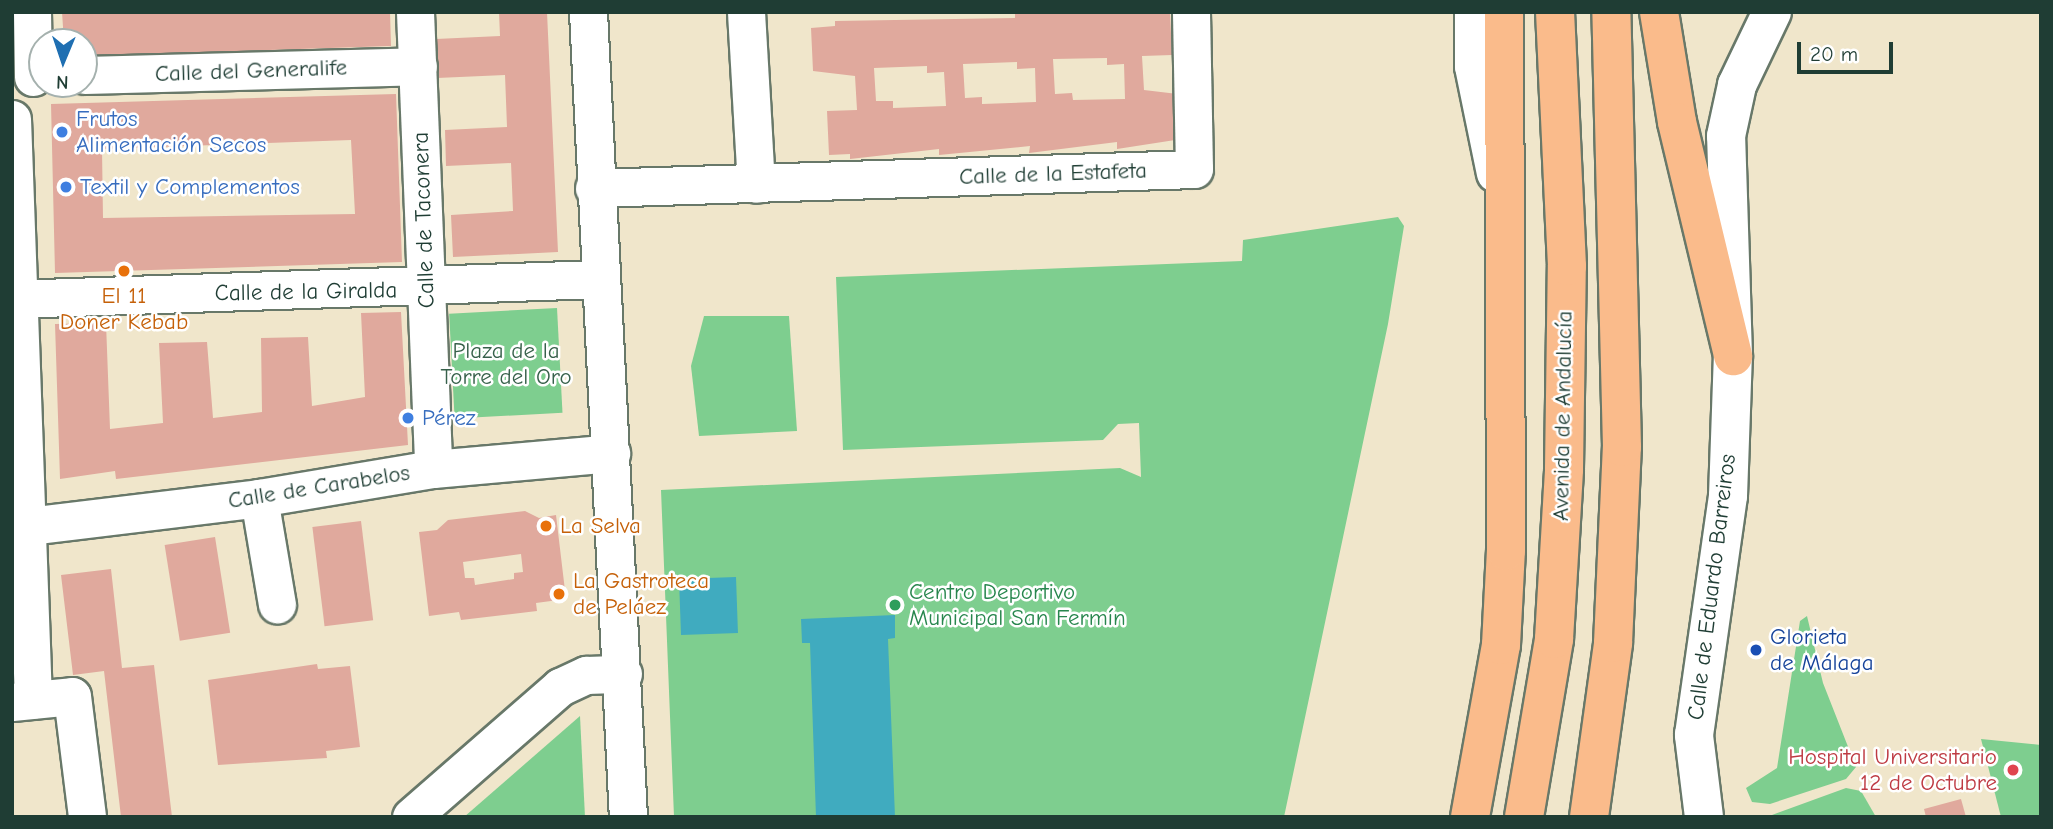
<!DOCTYPE html>
<html>
<head>
<meta charset="utf-8">
<style>
	body { margin:0 }
	#map { position:relative; width:2053px; height:829px; overflow:hidden; background:#f0e6cb; font-family:"Comic Neue",sans-serif }
	div>[style] { position:absolute }
	[style*='--x'] { left:calc(var(--x)*1px); top:calc(var(--y)*1px); width:calc(var(--w)*1px); rotate:calc(var(--a)*1deg) }
	.green>* { inset:0; background:#7ece8f; transform-origin:0 0 }
	.water>* { inset:0; background:#40abbf; transform-origin:0 0 }
	.building>* { inset:0; background:#e0a99d; transform-origin:0 0 }
	.roads { filter:drop-shadow(2px 0 #687869) drop-shadow(-2px 0 #687869) drop-shadow(0 2px #687869) drop-shadow(0 -2px #687869) }
	.minor>* { height:37px; margin:-18.5px; padding:0 18.5px; transform-origin:18.5px; border-radius:18.5px; background:#fff }
	.tertiary>* { height:38px; margin:-19px; padding:0 19px; transform-origin:19px; border-radius:19px; background:#fff }
	.primary>* { height:38px; margin:-19px; padding:0 19px; transform-origin:19px; border-radius:19px; background:#fabb8b }
	.trunk>* { height:38px; margin:-19px; padding:0 19px; transform-origin:19px; border-radius:19px; background:#fabb8b }
	.dots>* { width:19px; height:19px; translate:-50% -50%; box-sizing:border-box; border:4px solid #fff; border-radius:50% }
	span { translate:-50% -50%; white-space:nowrap; text-align:center; line-height:1.15; -webkit-text-stroke:5px #fff; paint-order:stroke }
	.street-label { font-size:23px; color:#1f3d34 }
	.shop-label { font-size:23px; color:#366cbe }
	.left { translate:0 -50%; text-align:left }
	.food-label { font-size:23px; color:#c56008 }
	.park-label { font-size:23px; color:#37614b }
	.leisure-label { font-size:23px; color:#27864d }
	.transit-label { font-size:23px; color:#164399 }
	.health-label { font-size:23px; color:#be3a42 }
	.right { translate:-100% -50%; text-align:right }
	.frame { position:absolute; inset:0; border:14px solid #1f3d34; pointer-events:none }
	.north { position:absolute; left:28px; top:28px; width:70px; height:70px; box-sizing:border-box; background:#fff; border:2px solid #a5b1ae; border-radius:50%; rotate:182deg; font-size:19px; font-weight:700; line-height:28px; text-align:center; color:#1f3d34 }
	.north::after { content:''; display:block; margin:auto; width:24px; height:32px; background:#1f6fb2; clip-path:polygon(50% 0,100% 100%,50% 72%,0 100%) }
	.scale { position:absolute; left:1797px; top:42px; width:96px; height:32px; box-sizing:border-box; border:4px solid #1f3d34; border-top:0; padding-left:9px; font-size:21px; line-height:24px; white-space:nowrap; color:#1f3d34; -webkit-text-stroke:5px #fff; paint-order:stroke }
</style>
</head>
<body>
<div id="map">
	<div class="green">
		<div style="clip-path:polygon(1398px 217px,1404px 226px,1388px 324px,1284px 817px,674px 817px,661px 490px,1120px 468px,1141px 477px,1139px 423px,1118px 424px,1103px 440px,843px 450px,836px 277px,1242px 261px,1243px 240px)"></div>
		<div style="left:557px;top:308px;width:105px;height:108px;rotate:87deg"></div>
		<div style="clip-path:polygon(704px 316px,789px 316px,797px 431px,699px 436px,691px 366px)"></div>
		<div style="clip-path:polygon(1807px 616px,1823px 683px,1856px 767px,1846px 779px,1770px 804px,1752px 802px,1746px 788px,1777px 768px,1800px 621px)"></div>
		<div style="clip-path:polygon(580px 716px,585px 817px,464px 817px)"></div>
		<div style="clip-path:polygon(1981px 739px,2041px 745px,2041px 817px,2001px 817px)"></div>
		<div style="clip-path:polygon(1846px 788px,1861px 791px,1876px 817px,1772px 815px)"></div>
	</div>
	<div class="water">
		<div style="left:736px;top:577px;width:56px;height:57px;rotate:88deg"></div>
		<div style="clip-path:polygon(895px 615px,895px 638px,888px 639px,895px 817px,816px 817px,810px 643px,802px 643px,801px 619px)"></div>
	</div>
	<div class="building">
		<div style="clip-path:polygon(62px 12px,390px 12px,391px 46px,84px 56px,84px 42px,64px 42px)"></div>
		<div style="clip-path:polygon(499px 12px,547px 12px,558px 252px,453px 257px,451px 215px,513px 211px,511px 163px,446px 166px,445px 130px,507px 127px,505px 75px,437px 78px,436px 39px,500px 36px)"></div>
		<div style="clip-path:polygon(evenodd,1015px 12px,1170px 12px,1172px 55px,1142px 56px,1144px 90px,1186px 95px,1188px 138px,1117px 149px,1117px 142px,1029px 153px,1030px 146px,939px 155px,939px 149px,850px 159px,850px 154px,829px 155px,827px 111px,857px 110px,855px 76px,813px 71px,811px 28px,835px 26px,835px 21px,1015px 18px,1015px 12px,1107px 58px,1107px 65px,1124px 64px,1125px 99px,1073px 100px,1072px 93px,1055px 94px,1053px 59px,1107px 58px,1015px 12px,1017px 62px,1017px 69px,1035px 68px,1036px 102px,982px 104px,982px 97px,965px 98px,963px 64px,1017px 62px,1015px 12px,927px 66px,927px 73px,944px 72px,946px 106px,893px 108px,893px 101px,876px 101px,874px 68px,927px 66px)"></div>
		<div style="clip-path:polygon(evenodd,396px 94px,402px 262px,55px 273px,51px 104px,396px 94px,351px 140px,355px 214px,103px 218px,102px 149px,351px 140px)"></div>
		<div style="clip-path:polygon(401px 312px,408px 445px,116px 479px,115px 471px,60px 479px,55px 324px,106px 323px,110px 429px,163px 423px,159px 343px,207px 342px,213px 418px,262px 412px,261px 338px,308px 337px,312px 406px,365px 397px,361px 313px)"></div>
		<div style="clip-path:polygon(evenodd,525px 511px,539px 518px,556px 515px,566px 599px,536px 603px,537px 611px,461px 620px,459px 612px,429px 616px,419px 532px,437px 530px,448px 520px,525px 511px,521px 554px,523px 572px,514px 573px,514px 579px,475px 585px,474px 578px,465px 578px,463px 562px,521px 554px)"></div>
		<div style="left:361px;top:521px;width:100px;height:49px;rotate:83deg"></div>
		<div style="left:215px;top:537px;width:97px;height:51px;rotate:81deg"></div>
		<div style="clip-path:polygon(111px 569px,122px 668px,154px 665px,172px 817px,121px 817px,104px 671px,73px 675px,61px 575px)"></div>
		<div style="clip-path:polygon(317px 664px,318px 669px,350px 666px,360px 747px,326px 751px,327px 758px,218px 765px,208px 680px)"></div>
		<div style="clip-path:polygon(1961px 799px,1966px 817px,1926px 817px,1924px 809px)"></div>
	</div>
	<div class="roads">
		<div class="minor">
			<div style="--x:32;--y:12;--w:65;--a:89.1"></div>
			<div style="--x:415;--y:12;--w:457;--a:87.7"></div>
			<div style="--x:588;--y:12;--w:806;--a:87.16"></div>
			<div style="--x:746;--y:12;--w:172;--a:86.7"></div>
			<div style="--x:1473;--y:12;--w:54;--a:90"></div>
			<div style="--x:1473;--y:66;--w:109;--a:78.4"></div>
			<div style="--x:84;--y:75;--w:334;--a:-1.5"></div>
			<div style="--x:12;--y:119;--w:581;--a:87.93"></div>
			<div style="--x:594;--y:188;--w:600;--a:-1.81"></div>
			<div style="--x:1194;--y:169;--w:157;--a:-91.1"></div>
			<div style="--x:12;--y:299;--w:587;--a:-1.95"></div>
			<div style="--x:259;--y:498;--w:108;--a:80.4"></div>
			<div style="--x:12;--y:528;--w:249;--a:-6.9"></div>
			<div style="--x:259;--y:498;--w:176;--a:-9.5"></div>
			<div style="--x:433;--y:469;--w:179;--a:-5.1"></div>
			<div style="--x:12;--y:702;--w:60;--a:-5.7"></div>
			<div style="--x:72;--y:696;--w:122;--a:82.9"></div>
			<div style="--x:411;--y:817;--w:198;--a:-41.1"></div>
			<div style="--x:560;--y:687;--w:29;--a:-25"></div>
			<div style="--x:586;--y:675;--w:37;--a:-2"></div>
		</div>
		<div class="tertiary">
			<div style="--x:1704;--y:817;--w:83;--a:-97"></div>
			<div style="--x:1694;--y:735;--w:241;--a:-81.9"></div>
			<div style="--x:1728;--y:496;--w:140;--a:-88"></div>
			<div style="--x:1733;--y:356;--w:220;--a:-91.8"></div>
			<div style="--x:1726;--y:136;--w:52;--a:-77.8"></div>
			<div style="--x:1737;--y:85;--w:81;--a:-64.4"></div>
		</div>
		<div class="primary">
			<div style="--x:1659;--y:12;--w:111;--a:80.7"></div>
			<div style="--x:1677;--y:122;--w:241;--a:76.5"></div>
			<div style="--x:1470;--y:817;--w:175;--a:-79.8"></div>
			<div style="--x:1501;--y:645;--w:94;--a:-87"></div>
			<div style="--x:1506;--y:551;--w:539;--a:-90.21"></div>
		</div>
		<div class="trunk">
			<div style="--x:1524;--y:817;--w:181;--a:-80.4"></div>
			<div style="--x:1554;--y:639;--w:170;--a:-86.6"></div>
			<div style="--x:1564;--y:469;--w:203;--a:-89.2"></div>
			<div style="--x:1567;--y:266;--w:254;--a:-92.7"></div>
			<div style="--x:1589;--y:817;--w:176;--a:-82.1"></div>
			<div style="--x:1613;--y:643;--w:196;--a:-87.4"></div>
			<div style="--x:1622;--y:447;--w:435;--a:-91.4"></div>
		</div>
	</div>
	<div class="dots">
		<div style="left:62px;top:132px;background:#3f7fe0"></div>
		<div style="left:66px;top:187px;background:#3f7fe0"></div>
		<div style="left:124px;top:271px;background:#e8710a"></div>
		<div style="left:408px;top:418px;background:#3f7fe0"></div>
		<div style="left:546px;top:526px;background:#e8710a"></div>
		<div style="left:559px;top:594px;background:#e8710a"></div>
		<div style="left:895px;top:605px;background:#2e9e5b"></div>
		<div style="left:1756px;top:650px;background:#1a4fb4"></div>
		<div style="left:2013px;top:770px;background:#e0444e"></div>
	</div>
	<div class="street-label">
		<span style="left:251px;top:71px;rotate:-2deg">Calle del Generalife</span>
		<span style="left:1053px;top:174px;rotate:-2deg">Calle de la Estafeta</span>
		<span style="left:424px;top:220px;rotate:-92deg">Calle de Taconera</span>
		<span style="left:306px;top:292px;rotate:-1deg">Calle de la Giralda</span>
		<span style="left:1563px;top:416px;rotate:-89deg">Avenida de Andalucía</span>
		<span style="left:319px;top:487px;rotate:-9deg">Calle de Carabelos</span>
		<span style="left:1712px;top:587px;rotate:-83deg">Calle de Eduardo Barreiros</span>
	</div>
	<div class="shop-label">
		<span class="left" style="left:76px;top:132px">Frutos<br>Alimentación Secos</span>
		<span class="left" style="left:80px;top:187px">Textil y Complementos</span>
		<span class="left" style="left:422px;top:418px">Pérez</span>
	</div>
	<div class="food-label">
		<span style="left:124px;top:309px">El 11<br>Doner Kebab</span>
		<span class="left" style="left:560px;top:526px">La Selva</span>
		<span class="left" style="left:573px;top:594px">La Gastroteca<br>de Peláez</span>
	</div>
	<div class="park-label">
		<span style="left:506px;top:364px">Plaza de la<br>Torre del Oro</span>
	</div>
	<div class="leisure-label">
		<span class="left" style="left:909px;top:605px">Centro Deportivo<br>Municipal San Fermín</span>
	</div>
	<div class="transit-label">
		<span class="left" style="left:1770px;top:650px">Glorieta<br>de Málaga</span>
	</div>
	<div class="health-label">
		<span class="right" style="left:1997px;top:770px">Hospital Universitario<br>12 de Octubre</span>
	</div>
	<div class="frame"></div>
	<div class="north">N</div>
	<div class="scale">20 m</div>
</div>
</body>
</html>
